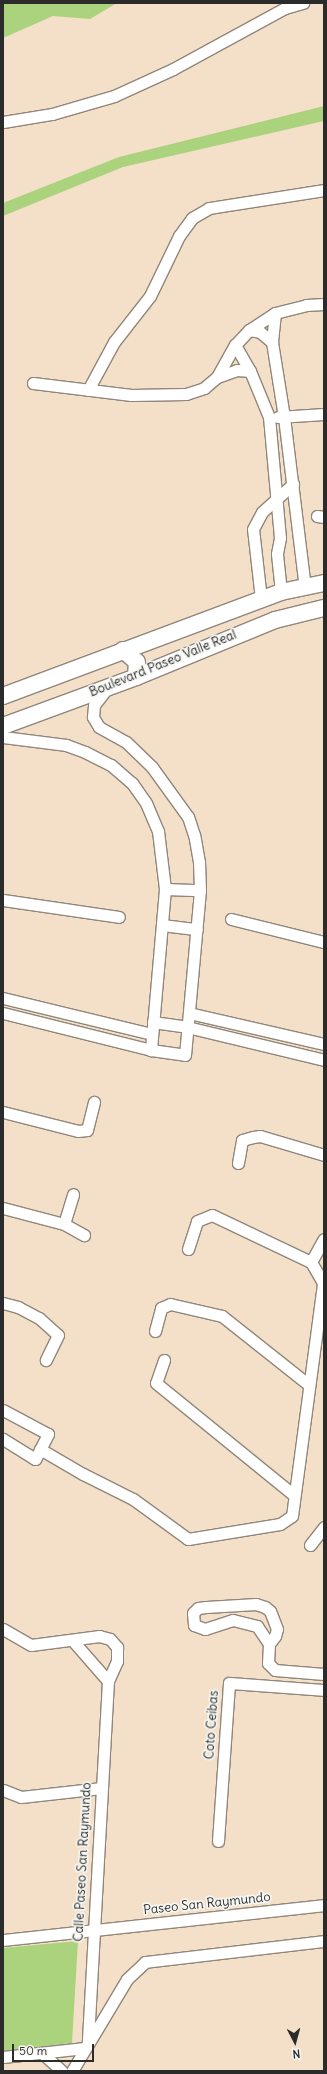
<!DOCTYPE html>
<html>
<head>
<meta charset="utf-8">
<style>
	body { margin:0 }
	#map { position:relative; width:327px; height:2074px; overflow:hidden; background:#f4e0c8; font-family:Delius,sans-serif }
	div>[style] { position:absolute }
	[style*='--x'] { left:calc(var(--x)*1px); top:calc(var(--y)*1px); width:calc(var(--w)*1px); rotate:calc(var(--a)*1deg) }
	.green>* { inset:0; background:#abd27d }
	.roads { filter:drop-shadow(1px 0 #90867a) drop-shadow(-1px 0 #90867a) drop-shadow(0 1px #90867a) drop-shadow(0 -1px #90867a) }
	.street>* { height:11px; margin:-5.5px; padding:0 5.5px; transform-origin:5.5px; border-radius:5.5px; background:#fff }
	.secondary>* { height:16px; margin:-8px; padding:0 8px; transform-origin:8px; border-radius:8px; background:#fff }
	span { translate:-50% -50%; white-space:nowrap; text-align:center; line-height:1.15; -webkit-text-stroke:3.5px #f6f6f2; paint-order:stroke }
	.street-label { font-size:13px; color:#2b2b2b }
	.frame { position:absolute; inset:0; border:4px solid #2b2b2b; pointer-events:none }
	.north { position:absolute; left:275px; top:2022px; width:40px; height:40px; -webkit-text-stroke:3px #f6f6f2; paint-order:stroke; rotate:174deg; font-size:11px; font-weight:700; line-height:16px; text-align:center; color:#2b2b2b }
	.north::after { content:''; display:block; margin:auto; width:14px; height:18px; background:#2b2b2b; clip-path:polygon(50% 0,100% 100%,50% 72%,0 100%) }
	.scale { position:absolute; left:12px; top:2044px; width:82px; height:18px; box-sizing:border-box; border:2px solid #2b2b2b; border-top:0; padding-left:5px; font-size:12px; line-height:14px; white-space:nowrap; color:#2b2b2b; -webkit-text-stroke:3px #f6f6f2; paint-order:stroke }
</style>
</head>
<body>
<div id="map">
	<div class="green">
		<div style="clip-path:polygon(3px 3px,117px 3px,90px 19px,53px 16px,3px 38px)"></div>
		<div style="clip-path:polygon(324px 106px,324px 121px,123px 167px,3px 216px,3px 203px,119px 157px)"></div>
		<div style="clip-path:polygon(78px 1941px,72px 2043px,3px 2051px,3px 1948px)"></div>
	</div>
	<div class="roads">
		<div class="street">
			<div style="--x:3;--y:122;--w:50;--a:-9.3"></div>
			<div style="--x:52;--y:114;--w:65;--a:-16.2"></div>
			<div style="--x:114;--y:96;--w:65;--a:-24.6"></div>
			<div style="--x:173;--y:69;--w:128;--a:-28.6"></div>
			<div style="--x:285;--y:8;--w:19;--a:-16"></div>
			<div style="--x:275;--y:313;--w:29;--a:96"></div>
			<div style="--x:272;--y:342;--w:76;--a:80.9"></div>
			<div style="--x:284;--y:417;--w:171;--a:83"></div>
			<div style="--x:249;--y:330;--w:11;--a:10"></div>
			<div style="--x:260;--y:332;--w:16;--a:40"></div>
			<div style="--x:235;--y:345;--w:30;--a:60"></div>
			<div style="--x:250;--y:371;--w:50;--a:67.6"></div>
			<div style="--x:269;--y:417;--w:121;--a:84.8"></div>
			<div style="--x:280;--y:538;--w:16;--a:101"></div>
			<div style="--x:277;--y:554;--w:38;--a:84"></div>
			<div style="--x:217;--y:377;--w:21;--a:-19"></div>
			<div style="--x:237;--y:370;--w:13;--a:4"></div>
			<div style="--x:33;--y:383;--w:99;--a:7"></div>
			<div style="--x:131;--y:395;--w:55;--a:-1"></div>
			<div style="--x:186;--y:394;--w:19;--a:-18"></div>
			<div style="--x:204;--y:388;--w:17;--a:-40"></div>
			<div style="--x:217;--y:377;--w:37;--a:-61"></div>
			<div style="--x:235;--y:345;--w:21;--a:-47"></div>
			<div style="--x:249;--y:330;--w:31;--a:-33"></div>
			<div style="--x:275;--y:313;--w:32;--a:-14"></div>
			<div style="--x:306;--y:305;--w:18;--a:-3"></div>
			<div style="--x:88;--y:390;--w:55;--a:-61.6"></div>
			<div style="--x:114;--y:342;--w:58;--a:-52"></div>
			<div style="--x:150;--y:296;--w:67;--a:-64.2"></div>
			<div style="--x:179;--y:236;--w:22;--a:-54"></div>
			<div style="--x:192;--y:218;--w:20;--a:-30"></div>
			<div style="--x:209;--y:208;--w:116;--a:-8.9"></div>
			<div style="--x:278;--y:417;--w:46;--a:-3.7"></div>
			<div style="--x:317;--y:516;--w:7;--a:8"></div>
			<div style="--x:261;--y:599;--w:70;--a:-96.5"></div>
			<div style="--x:253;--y:529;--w:19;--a:-62"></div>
			<div style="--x:262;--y:512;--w:42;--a:-42.1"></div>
			<div style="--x:3;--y:737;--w:64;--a:7.2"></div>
			<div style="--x:66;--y:745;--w:20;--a:20"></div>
			<div style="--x:85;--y:752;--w:29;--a:27"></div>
			<div style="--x:111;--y:765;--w:28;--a:41"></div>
			<div style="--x:132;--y:783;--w:24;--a:55"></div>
			<div style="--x:146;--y:803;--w:30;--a:67"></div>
			<div style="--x:158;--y:831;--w:58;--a:83.1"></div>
			<div style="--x:165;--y:889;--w:162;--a:95"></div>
			<div style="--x:165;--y:889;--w:35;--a:2"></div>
			<div style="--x:3;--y:900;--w:117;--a:8.3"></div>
			<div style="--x:231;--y:919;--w:96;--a:13.9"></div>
			<div style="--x:162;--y:925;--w:35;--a:7"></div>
			<div style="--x:3;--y:998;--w:153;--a:13.6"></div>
			<div style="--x:3;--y:1013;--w:153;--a:14"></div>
			<div style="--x:151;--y:1050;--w:34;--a:8"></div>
			<div style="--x:185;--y:1055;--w:166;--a:-84.8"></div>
			<div style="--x:200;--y:890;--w:28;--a:-92"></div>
			<div style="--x:199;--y:862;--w:27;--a:-100"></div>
			<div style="--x:194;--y:835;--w:19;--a:-108"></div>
			<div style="--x:188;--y:817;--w:62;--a:-125.8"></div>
			<div style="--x:152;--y:767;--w:36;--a:-136"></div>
			<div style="--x:126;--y:742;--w:31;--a:-151"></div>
			<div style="--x:99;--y:727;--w:12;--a:-121"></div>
			<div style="--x:93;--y:717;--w:12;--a:-85"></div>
			<div style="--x:94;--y:705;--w:23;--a:-52"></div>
			<div style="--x:189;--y:1013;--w:139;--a:12.9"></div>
			<div style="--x:153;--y:1022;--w:34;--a:8"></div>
			<div style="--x:187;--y:1027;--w:141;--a:13.5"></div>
			<div style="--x:3;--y:1112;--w:77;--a:14.2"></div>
			<div style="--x:78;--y:1131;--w:9;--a:-6"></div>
			<div style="--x:87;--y:1130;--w:29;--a:-76"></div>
			<div style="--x:238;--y:1163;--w:23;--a:-80"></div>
			<div style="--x:242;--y:1140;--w:11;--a:-15"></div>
			<div style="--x:253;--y:1137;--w:7;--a:-8"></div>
			<div style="--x:260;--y:1136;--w:67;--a:16.5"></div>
			<div style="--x:3;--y:1208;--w:63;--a:14.7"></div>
			<div style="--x:64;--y:1224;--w:23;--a:29"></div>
			<div style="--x:64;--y:1224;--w:31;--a:-73"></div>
			<div style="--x:188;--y:1249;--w:29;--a:-72"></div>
			<div style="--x:197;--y:1221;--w:16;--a:-22"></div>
			<div style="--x:212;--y:1215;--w:110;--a:25.4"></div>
			<div style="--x:311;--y:1262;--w:24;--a:60"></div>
			<div style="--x:311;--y:1262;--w:26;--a:-61"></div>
			<div style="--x:3;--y:1303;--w:16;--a:15"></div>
			<div style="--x:18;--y:1307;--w:24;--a:28"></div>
			<div style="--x:39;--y:1318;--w:25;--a:42"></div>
			<div style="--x:58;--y:1335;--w:28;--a:116"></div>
			<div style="--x:155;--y:1331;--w:24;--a:-75"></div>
			<div style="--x:161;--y:1308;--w:10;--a:-24"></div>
			<div style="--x:170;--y:1304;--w:53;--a:13"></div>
			<div style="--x:222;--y:1316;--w:111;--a:38.4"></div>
			<div style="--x:164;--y:1360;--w:24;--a:109"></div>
			<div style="--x:156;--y:1383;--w:178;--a:39.1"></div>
			<div style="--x:3;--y:1410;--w:51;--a:28.1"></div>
			<div style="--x:48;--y:1434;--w:28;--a:117"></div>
			<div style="--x:35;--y:1459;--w:38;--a:-148"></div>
			<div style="--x:40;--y:1449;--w:50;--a:30.2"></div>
			<div style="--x:83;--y:1474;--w:56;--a:26.6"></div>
			<div style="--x:133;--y:1499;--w:68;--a:36"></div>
			<div style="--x:188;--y:1539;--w:93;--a:-9.3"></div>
			<div style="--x:280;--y:1524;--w:14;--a:-34"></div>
			<div style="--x:292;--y:1516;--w:243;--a:-82.4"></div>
			<div style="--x:310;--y:1545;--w:23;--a:-52"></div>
			<div style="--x:3;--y:1629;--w:32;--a:30"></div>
			<div style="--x:31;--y:1645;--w:69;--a:-7.5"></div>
			<div style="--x:99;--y:1636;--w:11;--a:15"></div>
			<div style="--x:110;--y:1639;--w:11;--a:49"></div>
			<div style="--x:117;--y:1647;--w:14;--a:90"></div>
			<div style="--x:117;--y:1661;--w:22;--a:114"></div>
			<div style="--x:108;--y:1681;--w:364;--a:93.2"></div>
			<div style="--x:73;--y:1641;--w:53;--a:48.8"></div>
			<div style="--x:269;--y:1644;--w:10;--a:-53"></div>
			<div style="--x:275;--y:1636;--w:7;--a:-74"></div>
			<div style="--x:277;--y:1629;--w:19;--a:-111"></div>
			<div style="--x:270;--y:1611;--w:6;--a:-141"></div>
			<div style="--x:265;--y:1607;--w:9;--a:-162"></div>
			<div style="--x:256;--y:1604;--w:50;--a:176.6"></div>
			<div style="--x:206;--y:1607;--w:8;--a:173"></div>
			<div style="--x:198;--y:1608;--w:7;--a:135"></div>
			<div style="--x:193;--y:1613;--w:12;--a:85"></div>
			<div style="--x:194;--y:1625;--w:12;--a:20"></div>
			<div style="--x:205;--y:1629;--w:29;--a:-18"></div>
			<div style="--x:233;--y:1620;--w:25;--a:14"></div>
			<div style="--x:257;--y:1626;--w:22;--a:56"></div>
			<div style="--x:269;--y:1644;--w:19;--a:93"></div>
			<div style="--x:268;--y:1663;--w:10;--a:45"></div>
			<div style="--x:275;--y:1670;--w:49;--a:4.7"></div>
			<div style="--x:3;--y:1790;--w:19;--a:21"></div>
			<div style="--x:21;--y:1797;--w:81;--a:-6.4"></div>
			<div style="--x:218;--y:1841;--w:158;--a:-86"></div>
			<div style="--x:229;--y:1683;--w:95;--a:4.2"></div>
			<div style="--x:3;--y:1940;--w:323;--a:-6.2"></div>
			<div style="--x:43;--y:2054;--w:25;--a:42"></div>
			<div style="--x:3;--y:2057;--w:82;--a:-6.3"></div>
			<div style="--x:72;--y:2071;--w:107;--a:-59.1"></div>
			<div style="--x:127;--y:1979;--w:25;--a:-43"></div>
			<div style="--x:145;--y:1962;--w:180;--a:-6.7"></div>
		</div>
		<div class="secondary">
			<div style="--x:123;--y:650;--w:18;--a:41"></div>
			<div style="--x:137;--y:662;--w:15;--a:94"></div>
			<div style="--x:3;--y:696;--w:297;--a:-20.5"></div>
			<div style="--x:281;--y:592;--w:44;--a:-11.8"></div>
			<div style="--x:3;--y:726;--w:142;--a:-20.2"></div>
			<div style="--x:136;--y:677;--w:150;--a:-22.3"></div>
			<div style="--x:275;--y:620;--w:50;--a:-13.8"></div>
		</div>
	</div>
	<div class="street-label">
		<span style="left:163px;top:664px;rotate:-22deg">Boulevard Paseo Valle Real</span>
		<span style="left:212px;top:1725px;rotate:-86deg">Coto Ceibas</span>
		<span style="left:83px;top:1862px;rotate:-87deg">Calle Paseo San Raymundo</span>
		<span style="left:207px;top:1904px;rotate:-6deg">Paseo San Raymundo</span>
	</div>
	<div class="frame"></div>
	<div class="north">N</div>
	<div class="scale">50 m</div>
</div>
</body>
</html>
